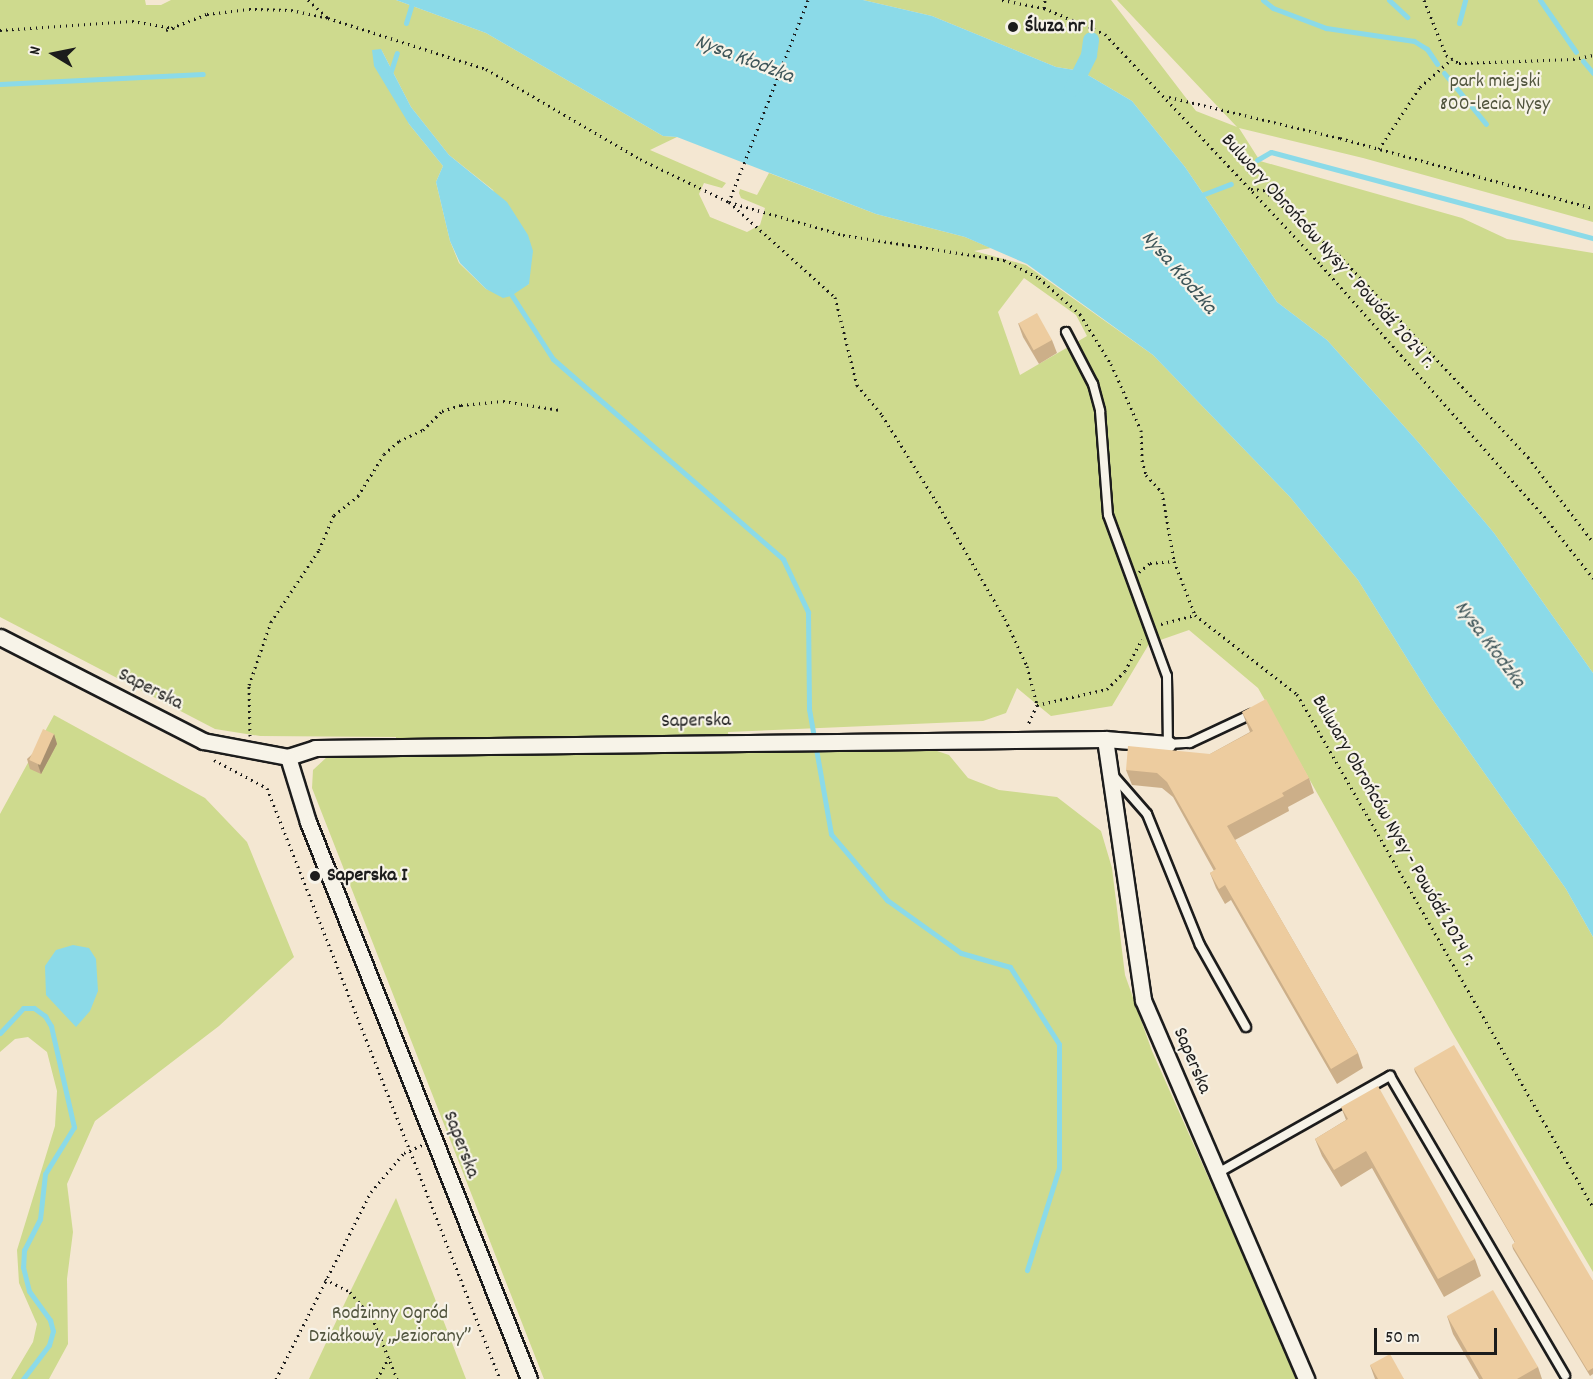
<!DOCTYPE html>
<html>
<head>
<meta charset="utf-8">
<style>
	body { margin:0 }
	#map { position:relative; width:1593px; height:1379px; overflow:hidden; background:#f4e7d2; font-family:Dekko,sans-serif }
	div>[style] { position:absolute }
	[style*='--x'] { left:calc(var(--x)*1px); top:calc(var(--y)*1px); width:calc(var(--w)*1px); rotate:calc(var(--a)*1deg) }
	.green>* { inset:0; background:#ceda8e }
	.water>* { inset:0; background:#8bdae8 }
	.stream>* { height:5px; margin:-2.5px; padding:0 2.5px; transform-origin:2.5px; border-radius:2.5px; background:#8bdae8 }
	.canal>* { height:16px; margin:-8px; padding:0 8px; transform-origin:8px; border-radius:8px; background:#8bdae8 }
	.path>* { height:3px; margin-top:-1.5px; transform-origin:0; background:repeating-linear-gradient(90deg,#1c1c1c 0 1.5px,transparent 0 6px) }
	.roads { filter:drop-shadow(2px 0 #1c1c1c) drop-shadow(-2px 0 #1c1c1c) drop-shadow(0 2px #1c1c1c) drop-shadow(0 -2px #1c1c1c) }
	.lane>* { height:8px; margin:-4px; padding:0 4px; transform-origin:4px; border-radius:4px; background:#f7f3e8 }
	.street>* { height:15px; margin:-7.5px; padding:0 7.5px; transform-origin:7.5px; border-radius:7.5px; background:#f7f3e8 }
	.wall>* { inset:0; background:#ccaf89 }
	.shaded-wall>* { inset:0; background:#a68f6f }
	.building>* { inset:0; background:#edcc9f; transform-origin:0 0 }
	.dots>* { width:16px; height:16px; translate:-50% -50%; box-sizing:border-box; border:3px solid #f7f3e8; border-radius:50% }
	span { translate:-50% -50%; white-space:nowrap; text-align:center; line-height:1.15; -webkit-text-stroke:4.5px #f7f3e8; paint-order:stroke }
	.poi-label { font-size:20px; color:#1c1c1c; font-weight:700 }
	.left { translate:0 -50%; text-align:left }
	.park-label { font-size:20px; color:#51553e }
	.street-label { font-size:20px; color:#1c1c1c }
	.water-label { font-size:21px; color:#3d5559; font-style:italic }
	.north { position:absolute; left:24px; top:24px; width:60px; height:60px; -webkit-text-stroke:4px #f7f3e8; paint-order:stroke; rotate:280deg; font-size:16px; font-weight:700; line-height:24px; text-align:center; color:#1c1c1c }
	.north::after { content:''; display:block; margin:auto; width:21px; height:27px; background:#1c1c1c; clip-path:polygon(50% 0,100% 100%,50% 72%,0 100%) }
	.scale { position:absolute; left:1374px; top:1328px; width:123px; height:27px; box-sizing:border-box; border:3px solid #1c1c1c; border-top:0; padding-left:8px; font-size:18px; line-height:21px; white-space:nowrap; color:#1c1c1c; -webkit-text-stroke:4px #f7f3e8; paint-order:stroke }
</style>
</head>
<body>
<div id="map">
	<div class="green">
		<div style="clip-path:polygon(evenodd,0 0,145px 0,146px 5px,161px 5px,171px 0,396px 0,486px 33px,663px 136px,677px 137px,650px 150px,726px 183px,722px 188px,704px 183px,699px 194px,710px 217px,747px 232px,760px 225px,765px 208px,741px 198px,739px 193px,740px 189px,757px 195px,769px 173px,876px 214px,965px 237px,991px 248px,974px 251px,1026px 265px,1153px 355px,1290px 497px,1358px 580px,1433px 700px,1566px 889px,1593px 937px,1593px 1272px,1450px 1029px,1258px 688px,1189px 630px,1149px 644px,1112px 706px,1051px 716px,1017px 688px,1006px 713px,983px 721px,728px 732px,729px 749px,925px 747px,949px 755px,968px 778px,999px 790px,1057px 797px,1101px 831px,1112px 868px,1125px 975px,1152px 1051px,1298px 1379px,544px 1379px,312px 788px,313px 770px,328px 756px,395px 756px,396px 737px,260px 736px,215px 729px,0 617px,0 0,381px 49px,411px 107px,449px 155px,493px 190px,529px 284px,498px 293px,486px 289px,459px 263px,450px 241px,436px 182px,443px 166px,409px 124px,381px 49px,0 0,1024px 278px,1076px 315px,1087px 336px,1020px 375px,998px 312px,1024px 278px)"></div>
		<div style="clip-path:polygon(863px 0,1111px 0,1196px 111px,1237px 127px,1117px 0,1593px 0,1593px 222px,1363px 158px,1239px 128px,1260px 161px,1462px 218px,1507px 239px,1593px 253px,1593px 673px,1494px 533px,1419px 443px,1327px 340px,1277px 302px,1185px 167px,1132px 101px,1081px 71px,1056px 67px,932px 16px)"></div>
		<div style="clip-path:polygon(54px 715px,205px 798px,247px 842px,294px 957px,219px 1026px,95px 1121px,67px 1184px,73px 1232px,67px 1279px,68px 1344px,49px 1379px,11px 1379px,33px 1342px,37px 1324px,19px 1283px,17px 1250px,55px 1126px,57px 1091px,47px 1052px,28px 1037px,15px 1039px,0 1052px,0 814px)"></div>
		<div style="clip-path:polygon(396px 1198px,466px 1379px,309px 1379px,350px 1292px)"></div>
	</div>
	<div class="water">
		<div style="clip-path:polygon(396px 0,863px 0,932px 16px,1056px 67px,1081px 71px,1132px 101px,1185px 167px,1277px 302px,1327px 340px,1419px 443px,1494px 533px,1593px 673px,1593px 937px,1566px 889px,1433px 700px,1358px 580px,1290px 497px,1153px 355px,1027px 264px,965px 237px,876px 214px,677px 137px,663px 136px,486px 33px)"></div>
		<div style="clip-path:polygon(381px 49px,411px 107px,449px 155px,507px 202px,528px 235px,533px 251px,529px 284px,511px 296px,503px 298px,486px 289px,460px 263px,450px 241px,436px 182px,443px 166px,409px 124px,374px 66px,372px 50px)"></div>
		<div style="clip-path:polygon(73px 945px,89px 948px,96px 959px,98px 991px,90px 1011px,76px 1027px,46px 995px,45px 966px,56px 950px)"></div>
	</div>
	<div class="stream">
		<div style="--x:1263;--y:0;--w:13;--a:39"></div>
		<div style="--x:1273;--y:8;--w:57;--a:20.7"></div>
		<div style="--x:1326;--y:28;--w:89;--a:8.4"></div>
		<div style="--x:1414;--y:41;--w:15;--a:32"></div>
		<div style="--x:1427;--y:49;--w:18;--a:56"></div>
		<div style="--x:1389;--y:0;--w:25;--a:43"></div>
		<div style="--x:1540;--y:0;--w:63;--a:55.3"></div>
		<div style="--x:406;--y:23;--w:24;--a:-73"></div>
		<div style="--x:1459;--y:23;--w:24;--a:-75"></div>
		<div style="--x:1583;--y:61;--w:16;--a:50"></div>
		<div style="--x:1444;--y:73;--w:66;--a:50.5"></div>
		<div style="--x:390;--y:74;--w:22;--a:-72"></div>
		<div style="--x:0;--y:84;--w:203;--a:-2.8"></div>
		<div style="--x:1257;--y:160;--w:16;--a:-30"></div>
		<div style="--x:1271;--y:152;--w:333;--a:15"></div>
		<div style="--x:1199;--y:196;--w:34;--a:-21"></div>
		<div style="--x:509;--y:291;--w:81;--a:57.1"></div>
		<div style="--x:553;--y:359;--w:305;--a:41"></div>
		<div style="--x:783;--y:559;--w:59;--a:64.7"></div>
		<div style="--x:808;--y:612;--w:97;--a:89.4"></div>
		<div style="--x:809;--y:709;--w:127;--a:80"></div>
		<div style="--x:831;--y:834;--w:87;--a:49.7"></div>
		<div style="--x:887;--y:900;--w:91;--a:35.6"></div>
		<div style="--x:961;--y:953;--w:51;--a:15.9"></div>
		<div style="--x:1010;--y:967;--w:91;--a:57.5"></div>
		<div style="--x:1059;--y:1044;--w:124;--a:90"></div>
		<div style="--x:1059;--y:1168;--w:107;--a:107.4"></div>
		<div style="--x:0;--y:1033;--w:34;--a:-47"></div>
		<div style="--x:23;--y:1008;--w:11;--a:0"></div>
		<div style="--x:34;--y:1008;--w:14;--a:36"></div>
		<div style="--x:45;--y:1016;--w:12;--a:59"></div>
		<div style="--x:51;--y:1026;--w:104;--a:77.2"></div>
		<div style="--x:74;--y:1127;--w:55;--a:121.7"></div>
		<div style="--x:45;--y:1174;--w:45;--a:96.3"></div>
		<div style="--x:40;--y:1219;--w:35;--a:117"></div>
		<div style="--x:24;--y:1250;--w:17;--a:93"></div>
		<div style="--x:23;--y:1267;--w:25;--a:76"></div>
		<div style="--x:29;--y:1291;--w:36;--a:54"></div>
		<div style="--x:50;--y:1320;--w:11;--a:75"></div>
		<div style="--x:53;--y:1331;--w:15;--a:106"></div>
		<div style="--x:49;--y:1345;--w:43;--a:127.4"></div>
	</div>
	<div class="canal">
		<div style="--x:1072;--y:89;--w:38;--a:-63"></div>
		<div style="--x:1089;--y:55;--w:15;--a:-82"></div>
	</div>
	<div class="path">
		<div style="--x:308;--y:0;--w:27;--a:42"></div>
		<div style="--x:328;--y:18;--w:166;--a:17.9"></div>
		<div style="--x:486;--y:69;--w:178;--a:30.3"></div>
		<div style="--x:640;--y:159;--w:99;--a:25.8"></div>
		<div style="--x:729;--y:202;--w:119;--a:16.1"></div>
		<div style="--x:843;--y:235;--w:163;--a:8.8"></div>
		<div style="--x:1004;--y:260;--w:39;--a:27"></div>
		<div style="--x:1039;--y:278;--w:55;--a:41.3"></div>
		<div style="--x:1080;--y:314;--w:59;--a:58.2"></div>
		<div style="--x:1111;--y:364;--w:72;--a:65.6"></div>
		<div style="--x:1141;--y:430;--w:30;--a:88"></div>
		<div style="--x:1142;--y:460;--w:16;--a:75"></div>
		<div style="--x:1146;--y:475;--w:23;--a:47"></div>
		<div style="--x:1162;--y:492;--w:70;--a:80.1"></div>
		<div style="--x:1174;--y:561;--w:58;--a:68.7"></div>
		<div style="--x:1195;--y:615;--w:129;--a:37.8"></div>
		<div style="--x:1297;--y:694;--w:592;--a:60.02"></div>
		<div style="--x:808;--y:0;--w:217;--a:111.4"></div>
		<div style="--x:729;--y:202;--w:142;--a:41.9"></div>
		<div style="--x:835;--y:297;--w:91;--a:76"></div>
		<div style="--x:857;--y:385;--w:39;--a:50"></div>
		<div style="--x:882;--y:415;--w:102;--a:57.9"></div>
		<div style="--x:936;--y:501;--w:137;--a:59.7"></div>
		<div style="--x:1005;--y:619;--w:52;--a:64.9"></div>
		<div style="--x:1027;--y:666;--w:40;--a:75.6"></div>
		<div style="--x:1037;--y:705;--w:21;--a:115"></div>
		<div style="--x:1002;--y:0;--w:43;--a:10.8"></div>
		<div style="--x:1044;--y:8;--w:66;--a:23.1"></div>
		<div style="--x:1105;--y:34;--w:316;--a:46.9"></div>
		<div style="--x:1321;--y:265;--w:342;--a:48.4"></div>
		<div style="--x:1548;--y:521;--w:73;--a:51.7"></div>
		<div style="--x:1424;--y:0;--w:59;--a:68.2"></div>
		<div style="--x:1446;--y:55;--w:15;--a:32"></div>
		<div style="--x:1459;--y:63;--w:114;--a:-2"></div>
		<div style="--x:1573;--y:59;--w:20;--a:-11"></div>
		<div style="--x:1044;--y:8;--w:8;--a:-83"></div>
		<div style="--x:0;--y:30;--w:132;--a:-3.9"></div>
		<div style="--x:132;--y:21;--w:43;--a:9.5"></div>
		<div style="--x:166;--y:30;--w:44;--a:-21.3"></div>
		<div style="--x:207;--y:14;--w:42;--a:-6.8"></div>
		<div style="--x:249;--y:9;--w:42;--a:1.4"></div>
		<div style="--x:291;--y:10;--w:38;--a:12"></div>
		<div style="--x:1169;--y:97;--w:176;--a:13.5"></div>
		<div style="--x:1340;--y:138;--w:263;--a:15.5"></div>
		<div style="--x:1379;--y:149;--w:74;--a:-56.5"></div>
		<div style="--x:1420;--y:87;--w:43;--a:-41.2"></div>
		<div style="--x:1251;--y:189;--w:13;--a:4"></div>
		<div style="--x:1264;--y:190;--w:99;--a:40.9"></div>
		<div style="--x:1339;--y:255;--w:277;--a:46.9"></div>
		<div style="--x:1528;--y:457;--w:107;--a:52.6"></div>
		<div style="--x:1139;--y:572;--w:14;--a:-39"></div>
		<div style="--x:1150;--y:563;--w:24;--a:-5"></div>
		<div style="--x:1161;--y:624;--w:35;--a:-15"></div>
		<div style="--x:1037;--y:705;--w:72;--a:-12.9"></div>
		<div style="--x:1107;--y:689;--w:25;--a:-45"></div>
		<div style="--x:1125;--y:671;--w:36;--a:-62"></div>
		<div style="--x:250;--y:736;--w:51;--a:-91.1"></div>
		<div style="--x:249;--y:685;--w:67;--a:-70.8"></div>
		<div style="--x:271;--y:622;--w:87;--a:-56.3"></div>
		<div style="--x:319;--y:550;--w:38;--a:-67"></div>
		<div style="--x:334;--y:515;--w:31;--a:-38"></div>
		<div style="--x:358;--y:496;--w:49;--a:-58.2"></div>
		<div style="--x:384;--y:454;--w:20;--a:-41"></div>
		<div style="--x:399;--y:441;--w:26;--a:-25"></div>
		<div style="--x:423;--y:430;--w:27;--a:-45"></div>
		<div style="--x:442;--y:411;--w:20;--a:-18"></div>
		<div style="--x:461;--y:405;--w:42;--a:-5.4"></div>
		<div style="--x:503;--y:401;--w:58;--a:9"></div>
		<div style="--x:214;--y:760;--w:60;--a:27.8"></div>
		<div style="--x:267;--y:788;--w:635;--a:68.48"></div>
		<div style="--x:325;--y:1279;--w:28;--a:27"></div>
		<div style="--x:350;--y:1292;--w:33;--a:49"></div>
		<div style="--x:372;--y:1317;--w:67;--a:68"></div>
		<div style="--x:276;--y:1379;--w:210;--a:-63.1"></div>
		<div style="--x:371;--y:1192;--w:51;--a:-49.8"></div>
		<div style="--x:404;--y:1153;--w:20;--a:-24"></div>
		<div style="--x:377;--y:1379;--w:25;--a:-61"></div>
	</div>
	<div class="roads">
		<div class="lane">
			<div style="--x:1066;--y:332;--w:59;--a:62.6"></div>
			<div style="--x:1093;--y:384;--w:28;--a:75"></div>
			<div style="--x:1100;--y:411;--w:104;--a:85.6"></div>
			<div style="--x:1108;--y:515;--w:171;--a:69.9"></div>
			<div style="--x:1167;--y:676;--w:68;--a:89.2"></div>
			<div style="--x:1168;--y:744;--w:22;--a:-3"></div>
			<div style="--x:1190;--y:743;--w:68;--a:-25.1"></div>
			<div style="--x:1112;--y:774;--w:53;--a:48.8"></div>
			<div style="--x:1147;--y:814;--w:141;--a:68"></div>
			<div style="--x:1200;--y:945;--w:94;--a:60.7"></div>
			<div style="--x:1216;--y:1174;--w:200;--a:-29.4"></div>
			<div style="--x:1390;--y:1076;--w:347;--a:59.7"></div>
		</div>
		<div class="street">
			<div style="--x:0;--y:637;--w:228;--a:27.1"></div>
			<div style="--x:203;--y:741;--w:86;--a:10.7"></div>
			<div style="--x:288;--y:757;--w:28;--a:-18"></div>
			<div style="--x:315;--y:748;--w:790;--a:-0.65"></div>
			<div style="--x:1105;--y:739;--w:63;--a:4.5"></div>
			<div style="--x:1105;--y:739;--w:264;--a:81.7"></div>
			<div style="--x:1143;--y:1000;--w:413;--a:66.7"></div>
			<div style="--x:288;--y:757;--w:68;--a:72.9"></div>
			<div style="--x:308;--y:822;--w:599;--a:68.36"></div>
		</div>
	</div>
	<div class="wall">
		<div style="clip-path:polygon(1018px 323px,1052px 340px,1057px 353px,1039px 364px,1023px 337px)"></div>
		<div style="clip-path:polygon(1242px 712px,1309px 778px,1314px 793px,1288px 807px,1289px 811px,1235px 840px,1358px 1053px,1363px 1068px,1337px 1084px,1231px 900px,1225px 904px,1216px 888px,1210px 873px,1214px 871px,1173px 797px,1162px 788px,1132px 785px,1126px 770px,1210px 754px,1250px 732px)"></div>
		<div style="clip-path:polygon(54px 734px,57px 744px,41px 774px,30px 769px,27px 759px)"></div>
		<div style="clip-path:polygon(1414px 1068px,1593px 1281px,1593px 1374px,1590px 1376px,1513px 1249px,1512px 1245px,1515px 1243px,1415px 1072px)"></div>
		<div style="clip-path:polygon(1341px 1107px,1475px 1259px,1481px 1276px,1444px 1297px,1372px 1168px,1341px 1187px,1322px 1156px,1315px 1139px,1346px 1120px)"></div>
		<div style="clip-path:polygon(1447px 1316px,1538px 1367px,1542px 1379px,1479px 1379px,1453px 1334px)"></div>
		<div style="clip-path:polygon(1370px 1365px,1404px 1379px,1375px 1379px)"></div>
	</div>
	<div class="shaded-wall">
		<div style="clip-path:polygon(54px 734px,57px 744px,41px 774px,38px 765px)"></div>
	</div>
	<div class="building">
		<div style="left:1037px;top:313px;width:31px;height:21px;rotate:61deg"></div>
		<div style="clip-path:polygon(1266px 699px,1309px 778px,1282px 793px,1284px 796px,1227px 826px,1358px 1053px,1331px 1069px,1225px 885px,1219px 889px,1210px 873px,1216px 869px,1167px 782px,1157px 773px,1126px 770px,1128px 746px,1210px 754px,1253px 731px,1242px 712px)"></div>
		<div style="left:43px;top:729px;width:12px;height:34px;rotate:24deg"></div>
		<div style="clip-path:polygon(1454px 1045px,1593px 1281px,1593px 1368px,1588px 1371px,1512px 1245px,1515px 1242px,1414px 1068px)"></div>
		<div style="clip-path:polygon(1378px 1086px,1475px 1259px,1438px 1279px,1366px 1151px,1334px 1170px,1315px 1139px,1348px 1119px,1341px 1107px)"></div>
		<div style="clip-path:polygon(1493px 1290px,1538px 1367px,1517px 1379px,1483px 1379px,1447px 1316px)"></div>
		<div style="clip-path:polygon(1390px 1354px,1404px 1379px,1378px 1379px,1370px 1365px)"></div>
	</div>
	<div class="dots">
		<div style="left:1013px;top:27px;background:#1c1c1c"></div>
		<div style="left:315px;top:876px;background:#1c1c1c"></div>
	</div>
	<div class="poi-label">
		<span class="left" style="left:1025px;top:27px">Śluza nr 1</span>
		<span class="left" style="left:327px;top:876px">Saperska I</span>
	</div>
	<div class="park-label">
		<span style="left:1495px;top:94px">park miejski<br>800-lecia Nysy</span>
		<span style="left:390px;top:1326px">Rodzinny Ogród<br>Działkowy „Jeziorany”</span>
	</div>
	<div class="street-label">
		<span style="left:1327px;top:252px;rotate:48deg">Bulwary Obrońców Nysy - Powódź 2024 r.</span>
		<span style="left:150px;top:690px;rotate:27deg">Saperska</span>
		<span style="left:696px;top:722px;rotate:-1deg">Saperska</span>
		<span style="left:1393px;top:831px;rotate:60deg">Bulwary Obrońców Nysy - Powódź 2024 r.</span>
		<span style="left:1191px;top:1061px;rotate:67deg">Saperska</span>
		<span style="left:460px;top:1145px;rotate:69deg">Saperska</span>
	</div>
	<div class="water-label">
		<span style="left:744px;top:60px;rotate:21deg">Nysa Kłodzka</span>
		<span style="left:1178px;top:273px;rotate:49deg">Nysa Kłodzka</span>
		<span style="left:1489px;top:645px;rotate:53deg">Nysa Kłodzka</span>
	</div>
	<div class="north">N</div>
	<div class="scale">50 m</div>
</div>
</body>
</html>
